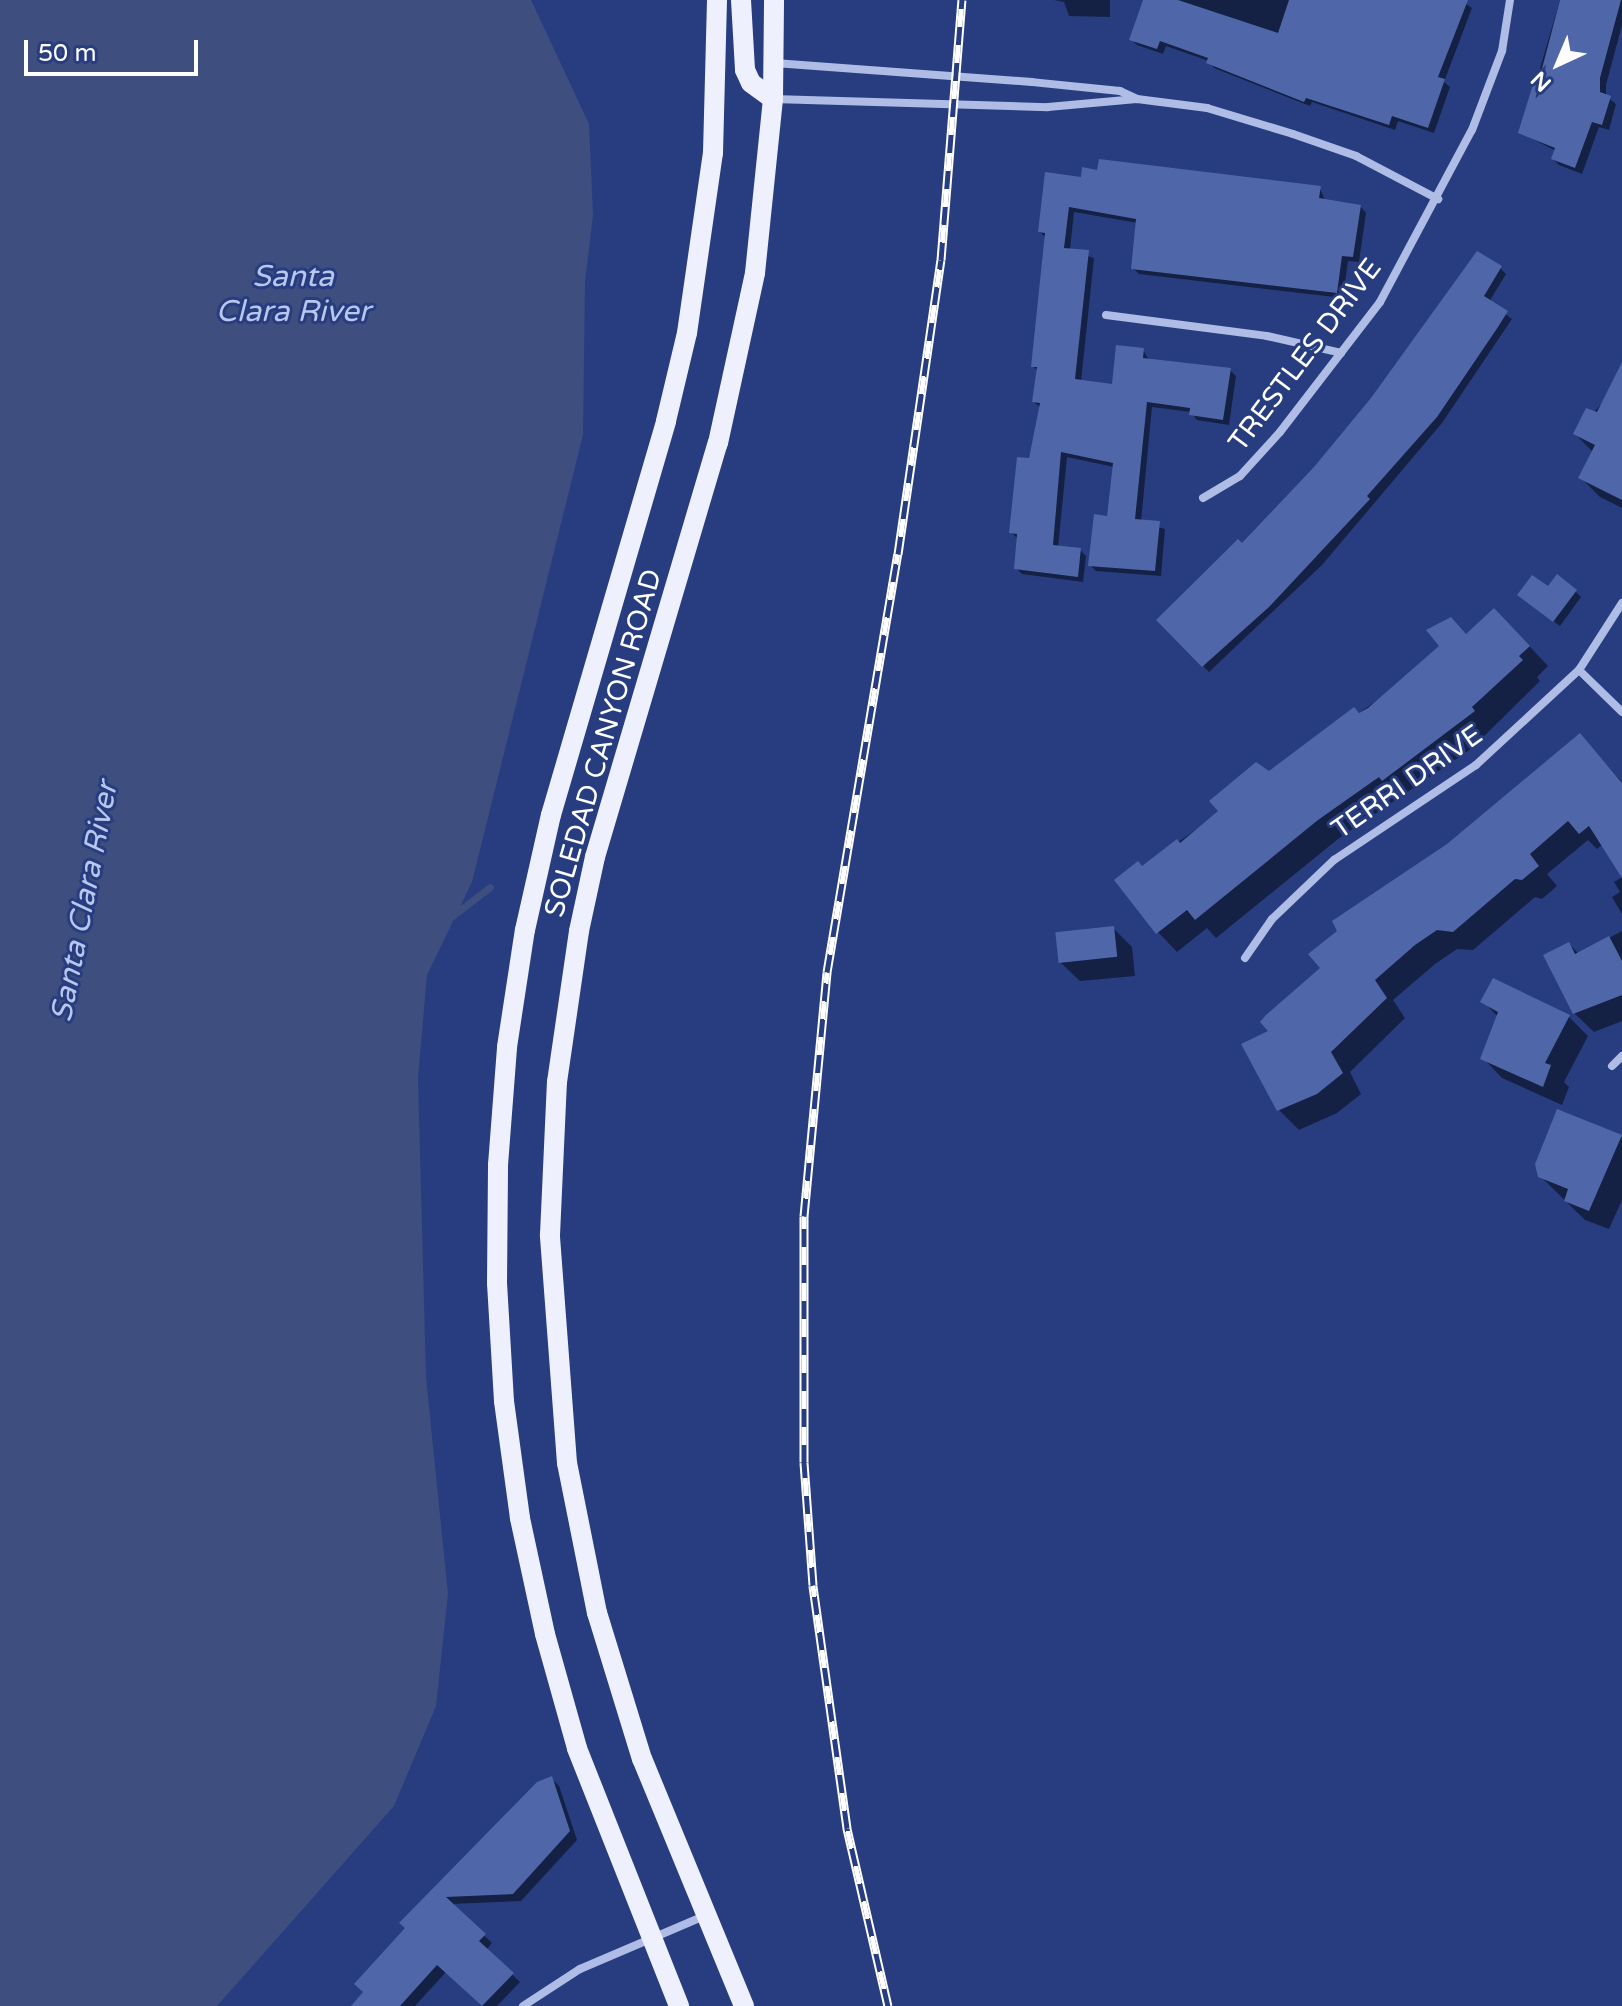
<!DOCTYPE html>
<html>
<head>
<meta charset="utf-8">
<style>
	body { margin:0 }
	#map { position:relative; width:1622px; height:2006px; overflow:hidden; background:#273d80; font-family:"Varela Round",sans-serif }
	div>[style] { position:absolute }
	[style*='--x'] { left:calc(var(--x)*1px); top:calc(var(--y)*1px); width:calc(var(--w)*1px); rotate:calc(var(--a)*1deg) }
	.water>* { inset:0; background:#3e4e7f }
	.shadow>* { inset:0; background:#0007 }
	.stream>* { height:7px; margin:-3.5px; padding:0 3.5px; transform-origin:3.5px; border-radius:3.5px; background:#3e4e7f }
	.building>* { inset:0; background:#4f66a8; transform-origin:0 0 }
	.street>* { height:8px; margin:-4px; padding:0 4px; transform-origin:4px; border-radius:4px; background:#aebce6 }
	.primary>* { height:20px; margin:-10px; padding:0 10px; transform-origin:10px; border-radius:10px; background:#eef1fd }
	.rail>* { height:9px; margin-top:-4.5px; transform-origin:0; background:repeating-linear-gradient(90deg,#273d80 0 18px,#fff 0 36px); box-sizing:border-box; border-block:2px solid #fff }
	span { translate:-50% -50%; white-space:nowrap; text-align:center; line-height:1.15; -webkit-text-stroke:6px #273d80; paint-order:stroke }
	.street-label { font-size:28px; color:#fff }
	.water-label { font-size:30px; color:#b9c7ed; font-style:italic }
	.north { position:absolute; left:1518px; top:24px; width:80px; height:80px; -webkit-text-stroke:6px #273d80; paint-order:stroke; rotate:224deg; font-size:22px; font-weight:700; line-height:32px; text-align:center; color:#fff }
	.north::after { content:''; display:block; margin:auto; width:28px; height:36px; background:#fff; clip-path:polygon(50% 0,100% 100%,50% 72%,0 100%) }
	.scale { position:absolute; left:24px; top:40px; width:174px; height:36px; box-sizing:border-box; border:4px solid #fff; border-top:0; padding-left:10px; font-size:24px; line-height:28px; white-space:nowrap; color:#fff; -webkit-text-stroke:6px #273d80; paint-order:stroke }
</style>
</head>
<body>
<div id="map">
	<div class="water">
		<div style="clip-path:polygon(0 0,531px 0,589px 124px,593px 215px,585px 282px,583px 435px,472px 882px,427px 975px,418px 1078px,426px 1377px,448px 1594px,436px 1706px,394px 1806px,217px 2006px,0 2006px)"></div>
	</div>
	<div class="shadow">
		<div style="clip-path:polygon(1054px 0,1110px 0,1110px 17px,1069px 16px,1064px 2px)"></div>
		<div style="clip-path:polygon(1145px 0,1460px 0,1472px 8px,1444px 82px,1450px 87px,1434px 133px,1398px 121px,1395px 130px,1312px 102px,1310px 106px,1214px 68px,1209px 61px,1166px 46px,1163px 54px,1137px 45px,1131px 39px)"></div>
		<div style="clip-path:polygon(1560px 0,1622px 0,1622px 25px,1606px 85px,1606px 96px,1616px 104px,1609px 130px,1599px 127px,1582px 174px,1559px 165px,1553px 159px,1556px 151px,1521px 133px)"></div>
		<div style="clip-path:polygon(1082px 179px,1320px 188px,1325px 201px,1360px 206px,1366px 213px,1359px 262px,1348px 261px,1343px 298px,1139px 274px,1133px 268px,1138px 223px,1074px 212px,1070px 250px,1094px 258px,1081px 382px,1114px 386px,1143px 350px,1149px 360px,1230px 370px,1236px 376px,1229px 425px,1197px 420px,1191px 412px,1152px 407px,1141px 522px,1165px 529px,1161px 576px,1096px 571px,1090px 565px,1109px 518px,1114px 467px,1067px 457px,1058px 548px,1080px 550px,1086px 556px,1083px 582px,1022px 574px,1016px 568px,1017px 538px,1011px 532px,1041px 408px,1034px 402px,1038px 371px,1033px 366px,1046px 238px,1040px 232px)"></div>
		<div style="clip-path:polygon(1500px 268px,1506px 274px,1489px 302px,1512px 319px,1442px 423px,1322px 565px,1209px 672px,1159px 620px,1242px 546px)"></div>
		<div style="clip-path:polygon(1622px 380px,1622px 508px,1600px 497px,1581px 478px,1593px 452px,1575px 434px)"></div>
		<div style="clip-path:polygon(1548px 589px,1575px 591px,1581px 597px,1560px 626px,1526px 601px)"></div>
		<div style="clip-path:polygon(1514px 630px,1548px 666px,1537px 677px,1540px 681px,1471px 749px,1338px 839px,1216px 938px,1207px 928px,1177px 952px,1158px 932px,1142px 868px,1467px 636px)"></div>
		<div style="clip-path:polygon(1580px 735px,1622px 782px,1622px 875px,1603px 844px,1597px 849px,1588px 840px,1547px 874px,1557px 886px,1542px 899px,1535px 897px,1473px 950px,1457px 949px,1435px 964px,1393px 1000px,1405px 1018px,1350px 1072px,1361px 1094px,1337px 1113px,1299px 1130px,1279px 1110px,1271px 1032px,1322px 968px,1448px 846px)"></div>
		<div style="clip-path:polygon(1622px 877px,1622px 914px,1612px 897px,1620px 892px,1614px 882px)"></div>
		<div style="clip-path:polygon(1113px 928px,1132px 947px,1135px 976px,1080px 981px,1060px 962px)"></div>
		<div style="clip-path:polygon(1622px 931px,1622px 1021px,1594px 1032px,1574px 1013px,1569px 944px,1579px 954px)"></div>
		<div style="clip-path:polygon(1483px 1001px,1569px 1017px,1588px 1036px,1564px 1082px,1569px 1087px,1562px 1105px,1502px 1078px,1483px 1058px,1498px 1017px)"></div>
		<div style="clip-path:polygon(1558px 1111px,1622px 1137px,1622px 1200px,1609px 1229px,1585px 1220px,1540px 1176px)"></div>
		<div style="clip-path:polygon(551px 1778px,559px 1786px,577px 1840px,521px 1901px,451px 1904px,492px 1943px,486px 1950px,520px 1982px,497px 2006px,482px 2006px,446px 1972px,415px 2006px,353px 2006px,365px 1993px,357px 1984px)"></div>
	</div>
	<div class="stream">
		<div style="--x:451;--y:917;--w:49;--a:-37.6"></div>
	</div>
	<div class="building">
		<div style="clip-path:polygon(1143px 0,1178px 0,1278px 33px,1289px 0,1468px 0,1438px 77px,1445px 79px,1428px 128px,1392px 116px,1389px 125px,1306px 98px,1304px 102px,1206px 63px,1208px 58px,1160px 41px,1157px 49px,1129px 40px)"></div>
		<div style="clip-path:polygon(1560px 0,1621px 0,1600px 78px,1600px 92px,1611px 96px,1602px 125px,1592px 122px,1575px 168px,1551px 159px,1555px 148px,1518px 133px,1535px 78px,1539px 80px)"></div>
		<div style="clip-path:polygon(1099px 159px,1321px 186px,1319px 198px,1361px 205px,1353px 257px,1342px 256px,1337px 293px,1131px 269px,1136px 219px,1069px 207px,1064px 248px,1089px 250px,1075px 379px,1112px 384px,1116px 345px,1144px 348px,1143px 358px,1231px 368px,1223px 420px,1189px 415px,1190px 408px,1147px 402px,1135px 519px,1160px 521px,1155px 571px,1088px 566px,1094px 514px,1107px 516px,1113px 463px,1061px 452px,1053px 545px,1081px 548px,1078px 577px,1014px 569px,1017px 534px,1009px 533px,1017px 457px,1029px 458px,1040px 403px,1032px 402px,1037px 367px,1031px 367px,1045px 233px,1038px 232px,1045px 172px,1081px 177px,1082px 167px,1097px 170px)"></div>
		<div style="clip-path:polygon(1477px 251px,1502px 266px,1484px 296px,1508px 311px,1498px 327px,1437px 417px,1367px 496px,1370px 499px,1269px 607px,1202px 667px,1156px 620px,1238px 539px,1242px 543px,1314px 467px,1371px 398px)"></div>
		<div style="clip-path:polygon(1622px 362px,1622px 500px,1578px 478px,1595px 445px,1573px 434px,1586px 408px,1597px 412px)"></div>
		<div style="clip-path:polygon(1557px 574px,1577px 590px,1553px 622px,1517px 595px,1532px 575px,1548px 586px)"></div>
		<div style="clip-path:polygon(1494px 608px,1530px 646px,1519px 656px,1523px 660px,1472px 707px,1475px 711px,1382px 781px,1379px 777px,1318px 820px,1195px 920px,1187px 910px,1156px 934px,1114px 880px,1138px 861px,1142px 866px,1177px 839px,1180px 843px,1218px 811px,1209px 801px,1256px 762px,1269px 771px,1354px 707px,1359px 713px,1368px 708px,1439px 646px,1426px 630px,1451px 617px,1466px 634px)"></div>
		<div style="clip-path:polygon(1580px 733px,1622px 783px,1622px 878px,1589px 826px,1579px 834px,1568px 821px,1530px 854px,1539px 866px,1522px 880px,1515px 879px,1453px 932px,1437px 930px,1415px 945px,1375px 980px,1387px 998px,1331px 1052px,1343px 1073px,1317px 1094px,1277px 1111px,1241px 1044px,1268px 1031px,1260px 1022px,1266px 1015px,1320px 968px,1308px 954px,1337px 931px,1332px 921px,1447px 844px)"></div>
		<div style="left:1114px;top:926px;width:31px;height:59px;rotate:84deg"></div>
		<div style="clip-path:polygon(1609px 936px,1622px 961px,1622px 995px,1573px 1014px,1543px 955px,1569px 942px,1575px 954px)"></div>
		<div style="clip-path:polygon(1493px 978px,1570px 1015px,1545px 1063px,1551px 1065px,1543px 1087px,1480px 1059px,1498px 1012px,1480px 1002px)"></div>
		<div style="clip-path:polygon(1557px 1109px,1622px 1135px,1589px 1211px,1564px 1201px,1568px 1189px,1538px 1177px,1535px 1164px)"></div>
		<div style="clip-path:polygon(552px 1776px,570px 1831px,513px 1894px,446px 1897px,486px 1934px,479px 1941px,514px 1973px,482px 2006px,437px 1965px,400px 2006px,351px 2006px,363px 1992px,354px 1984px,405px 1928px,399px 1923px,537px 1782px)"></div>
	</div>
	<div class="street">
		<div style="--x:773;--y:99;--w:275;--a:1.7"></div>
		<div style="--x:1048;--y:107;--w:89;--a:-5.1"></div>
		<div style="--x:1137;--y:99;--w:19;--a:-155"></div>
		<div style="--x:1120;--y:91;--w:88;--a:-174.2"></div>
		<div style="--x:1032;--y:82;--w:258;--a:-175.8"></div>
		<div style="--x:1137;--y:99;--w:71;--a:7.3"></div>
		<div style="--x:1207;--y:108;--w:90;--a:16.8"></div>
		<div style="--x:1293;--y:134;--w:67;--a:19.2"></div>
		<div style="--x:1356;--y:156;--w:93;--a:27.7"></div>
		<div style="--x:1106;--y:315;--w:162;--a:7.4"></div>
		<div style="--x:1267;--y:336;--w:76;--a:12.9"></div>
		<div style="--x:1203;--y:498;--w:43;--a:-30.7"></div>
		<div style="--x:1240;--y:476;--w:59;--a:-47.7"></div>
		<div style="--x:1280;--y:432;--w:164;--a:-52.4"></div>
		<div style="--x:1380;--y:302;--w:195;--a:-61.9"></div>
		<div style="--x:1472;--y:130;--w:85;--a:-69.2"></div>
		<div style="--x:1502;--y:51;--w:52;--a:-81.1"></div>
		<div style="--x:1579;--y:670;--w:60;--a:44.3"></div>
		<div style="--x:1245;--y:958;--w:47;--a:-55.3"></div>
		<div style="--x:1272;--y:919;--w:86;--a:-43.6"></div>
		<div style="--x:1334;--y:860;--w:171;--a:-33.8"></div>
		<div style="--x:1476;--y:765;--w:140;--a:-42.7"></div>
		<div style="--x:1579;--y:670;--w:80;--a:-57.3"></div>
		<div style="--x:1612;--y:1066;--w:14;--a:-45"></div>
		<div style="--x:523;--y:2006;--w:68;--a:-33"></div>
		<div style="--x:580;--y:1969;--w:135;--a:-23.1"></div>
	</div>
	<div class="primary">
		<div style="--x:741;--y:0;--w:70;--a:86.7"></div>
		<div style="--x:745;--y:70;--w:14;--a:65"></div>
		<div style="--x:751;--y:83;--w:27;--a:36"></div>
		<div style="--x:679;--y:2006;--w:277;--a:-111.6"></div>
		<div style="--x:577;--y:1748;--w:118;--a:-105.7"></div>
		<div style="--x:545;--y:1634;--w:119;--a:-102.2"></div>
		<div style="--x:520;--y:1518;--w:118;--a:-97.8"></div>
		<div style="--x:504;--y:1401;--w:118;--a:-93.4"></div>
		<div style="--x:497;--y:1283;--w:118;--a:-89.5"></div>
		<div style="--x:498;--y:1165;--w:118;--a:-85.6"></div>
		<div style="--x:507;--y:1047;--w:118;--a:-81.3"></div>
		<div style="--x:525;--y:930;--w:118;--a:-77.3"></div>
		<div style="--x:551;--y:815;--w:410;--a:-73.7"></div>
		<div style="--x:666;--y:421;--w:90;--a:-76.6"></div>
		<div style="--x:687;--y:333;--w:182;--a:-81.8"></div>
		<div style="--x:713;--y:153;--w:153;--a:-88.5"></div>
		<div style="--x:744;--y:2006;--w:267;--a:-112.4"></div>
		<div style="--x:642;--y:1759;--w:153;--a:-107.1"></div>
		<div style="--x:597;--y:1613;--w:153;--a:-101.3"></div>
		<div style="--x:567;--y:1463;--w:229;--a:-94.3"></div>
		<div style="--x:550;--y:1235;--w:153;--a:-87.4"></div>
		<div style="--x:557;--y:1082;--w:153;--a:-81.7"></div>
		<div style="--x:579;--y:931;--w:76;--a:-77.8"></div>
		<div style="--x:595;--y:857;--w:432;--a:-73.5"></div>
		<div style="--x:718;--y:443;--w:174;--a:-77.7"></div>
		<div style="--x:755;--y:273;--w:175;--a:-84.1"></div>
		<div style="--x:773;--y:99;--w:99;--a:-89.4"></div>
	</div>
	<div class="rail">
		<div style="--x:888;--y:2006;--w:183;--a:-103"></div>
		<div style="--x:847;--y:1828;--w:245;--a:-98"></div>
		<div style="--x:813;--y:1585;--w:123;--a:-94.2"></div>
		<div style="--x:804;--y:1462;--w:246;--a:-90"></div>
		<div style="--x:804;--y:1216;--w:245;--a:-84.6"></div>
		<div style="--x:827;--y:972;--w:424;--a:-80.4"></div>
		<div style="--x:898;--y:554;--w:297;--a:-81.7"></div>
		<div style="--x:941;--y:260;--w:261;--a:-85.4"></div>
	</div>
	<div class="street-label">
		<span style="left:1305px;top:355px;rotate:-53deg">TRESTLES DRIVE</span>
		<span style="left:603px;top:743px;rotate:-74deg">SOLEDAD CANYON ROAD</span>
		<span style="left:1407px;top:782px;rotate:-35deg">TERRI DRIVE</span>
	</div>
	<div class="water-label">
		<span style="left:293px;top:294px">Santa<br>Clara River</span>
		<span style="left:85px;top:902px;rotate:-79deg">Santa Clara River</span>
	</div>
	<div class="north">N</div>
	<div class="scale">50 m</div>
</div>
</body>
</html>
